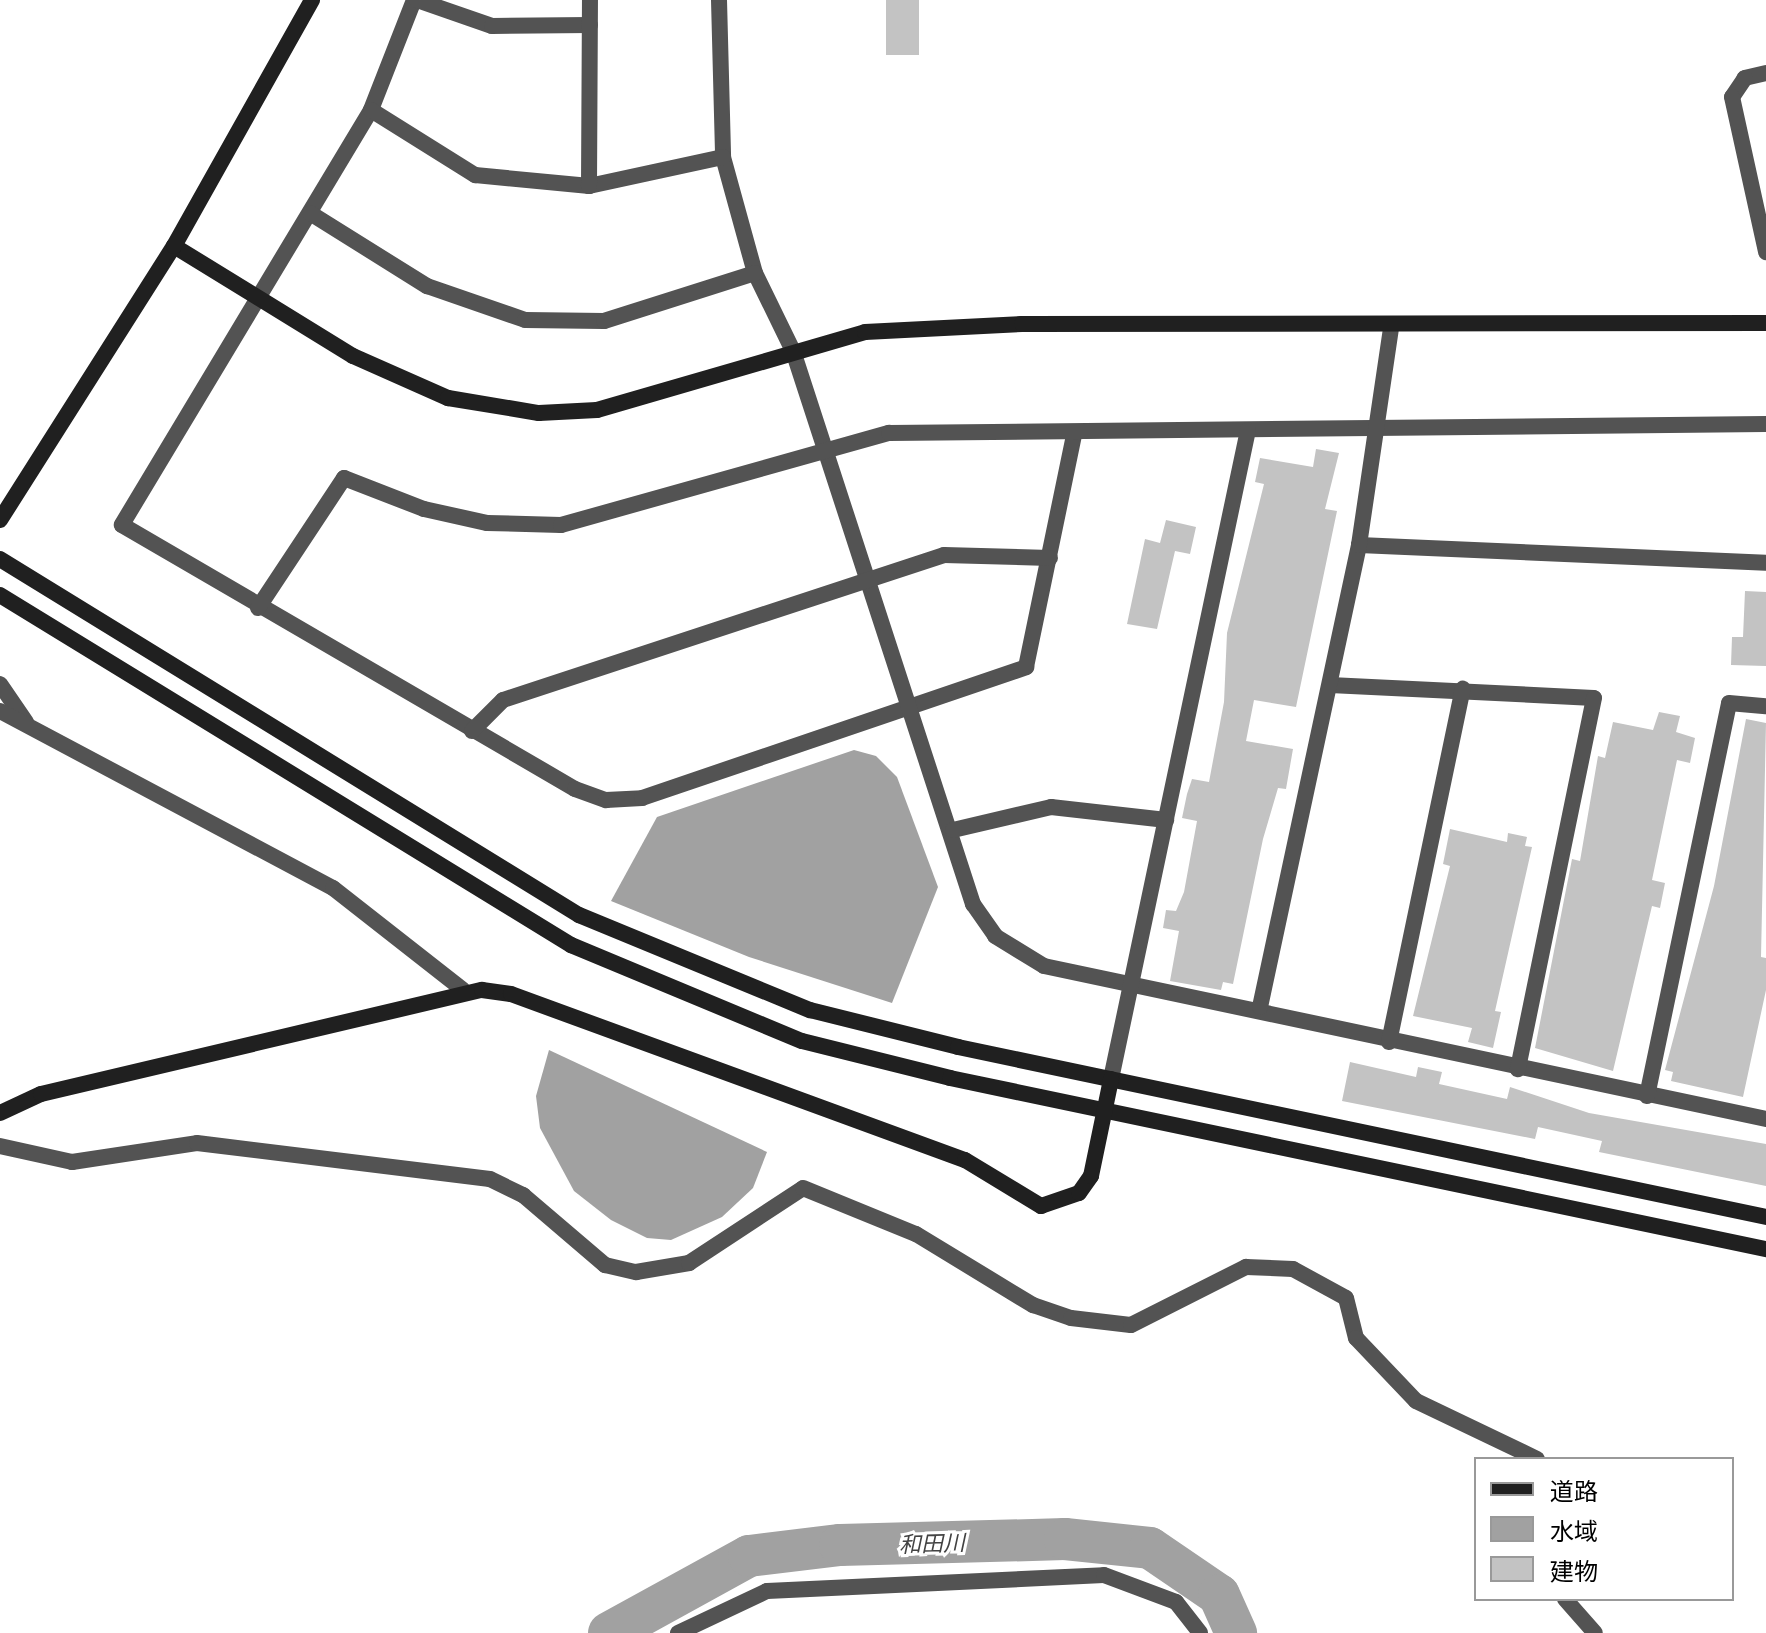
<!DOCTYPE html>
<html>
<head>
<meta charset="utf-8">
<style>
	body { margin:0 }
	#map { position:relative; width:1766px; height:1633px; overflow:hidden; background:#fff; font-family:"IBM Plex Sans","Noto Sans JP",sans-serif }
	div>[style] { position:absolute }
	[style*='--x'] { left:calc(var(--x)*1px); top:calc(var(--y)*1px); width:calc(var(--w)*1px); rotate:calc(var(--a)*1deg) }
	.water>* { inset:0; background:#a1a1a1 }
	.river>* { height:42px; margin:-21px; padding:0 21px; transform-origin:21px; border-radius:21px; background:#a1a1a1 }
	.building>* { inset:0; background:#c3c3c3; transform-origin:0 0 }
	.street>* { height:16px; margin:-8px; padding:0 8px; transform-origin:8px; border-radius:8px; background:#535353 }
	.secondary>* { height:16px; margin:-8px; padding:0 8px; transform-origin:8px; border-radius:8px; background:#202020 }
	span { translate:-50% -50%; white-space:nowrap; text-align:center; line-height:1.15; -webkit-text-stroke:6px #fff; paint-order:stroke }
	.water-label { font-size:22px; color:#424242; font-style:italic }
	.legend { position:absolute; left:1474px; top:1457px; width:260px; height:144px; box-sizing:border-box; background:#fff; border:2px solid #999; margin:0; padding:10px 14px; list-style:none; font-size:24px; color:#000 }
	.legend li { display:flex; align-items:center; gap:16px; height:40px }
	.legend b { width:40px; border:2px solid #999 }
</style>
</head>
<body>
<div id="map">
	<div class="water">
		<div style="clip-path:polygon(854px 750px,876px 756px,897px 777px,938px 887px,892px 1003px,749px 957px,611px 901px,657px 817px)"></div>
		<div style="clip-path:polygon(549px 1050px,767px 1152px,753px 1188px,722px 1217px,671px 1240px,647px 1238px,611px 1220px,574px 1191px,540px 1128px,536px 1096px)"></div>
	</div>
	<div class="river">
		<div style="--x:609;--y:1633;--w:160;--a:-28.8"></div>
		<div style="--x:749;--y:1556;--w:92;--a:-6.9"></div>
		<div style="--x:840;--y:1545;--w:225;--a:-1.5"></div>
		<div style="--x:1065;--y:1539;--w:85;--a:6"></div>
		<div style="--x:1150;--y:1548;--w:83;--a:34.3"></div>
		<div style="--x:1219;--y:1595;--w:42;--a:65.9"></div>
	</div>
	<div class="building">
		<div style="left:886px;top:0;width:33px;height:55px"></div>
		<div style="clip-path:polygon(1316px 449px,1339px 453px,1325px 509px,1337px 511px,1296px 707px,1254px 700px,1246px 741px,1293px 749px,1286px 789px,1278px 788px,1263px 839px,1233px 984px,1223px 982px,1221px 990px,1170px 981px,1179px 931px,1163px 928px,1166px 910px,1176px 911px,1184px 892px,1197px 821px,1182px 818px,1187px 794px,1192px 779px,1209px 782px,1224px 702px,1227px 633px,1264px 484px,1255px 482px,1260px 458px,1313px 467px)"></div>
		<div style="clip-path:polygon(1166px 520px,1196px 527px,1190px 554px,1175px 551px,1157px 629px,1127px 624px,1145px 539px,1160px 543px)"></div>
		<div style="clip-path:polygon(1745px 591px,1766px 592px,1766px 666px,1731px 665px,1732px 637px,1743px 637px)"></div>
		<div style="clip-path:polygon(1659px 712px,1680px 716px,1676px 732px,1695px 738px,1690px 763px,1677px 760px,1652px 880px,1665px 883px,1660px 908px,1652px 906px,1613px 1071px,1535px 1048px,1572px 859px,1580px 861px,1598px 756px,1605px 758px,1613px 722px,1653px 730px)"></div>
		<div style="clip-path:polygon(1746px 719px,1766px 723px,1761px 957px,1766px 958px,1766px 990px,1743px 1097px,1671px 1081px,1673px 1072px,1665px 1070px,1714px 886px)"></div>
		<div style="clip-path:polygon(1450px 829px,1507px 842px,1508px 833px,1527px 837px,1525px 846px,1532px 847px,1495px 1011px,1501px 1012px,1493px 1048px,1468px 1042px,1472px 1028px,1413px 1016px,1450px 866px,1443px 864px)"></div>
		<div style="clip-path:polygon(1350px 1062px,1416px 1077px,1418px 1067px,1442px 1072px,1439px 1084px,1507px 1099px,1510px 1087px,1589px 1113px,1766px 1144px,1766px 1186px,1599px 1152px,1602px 1141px,1538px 1127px,1535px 1139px,1342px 1101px)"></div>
	</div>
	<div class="street">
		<div style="--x:414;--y:0;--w:118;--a:111.4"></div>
		<div style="--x:371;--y:110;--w:484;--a:121"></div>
		<div style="--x:122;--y:525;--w:524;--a:30.23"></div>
		<div style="--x:575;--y:789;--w:33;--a:20"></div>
		<div style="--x:606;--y:800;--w:36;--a:-3"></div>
		<div style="--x:642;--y:798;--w:406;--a:-18.8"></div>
		<div style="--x:1026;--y:667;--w:237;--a:-78.3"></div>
		<div style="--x:417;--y:0;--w:79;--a:19.1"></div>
		<div style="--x:492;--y:26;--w:98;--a:-0.6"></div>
		<div style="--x:719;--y:0;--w:157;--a:88.5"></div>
		<div style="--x:723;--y:157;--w:120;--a:74.6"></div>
		<div style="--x:755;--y:273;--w:87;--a:64"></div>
		<div style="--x:793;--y:351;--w:582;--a:71.97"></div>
		<div style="--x:973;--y:904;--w:39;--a:55"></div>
		<div style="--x:995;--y:936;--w:57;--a:31.5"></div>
		<div style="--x:1044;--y:966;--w:738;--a:11.96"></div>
		<div style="--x:1766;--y:73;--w:22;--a:167"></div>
		<div style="--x:1745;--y:78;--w:23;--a:124"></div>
		<div style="--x:1732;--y:97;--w:159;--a:77.6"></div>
		<div style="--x:371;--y:110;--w:123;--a:32"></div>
		<div style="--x:475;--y:175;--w:115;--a:5.5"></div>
		<div style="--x:589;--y:186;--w:137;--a:-12.2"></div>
		<div style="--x:589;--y:186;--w:186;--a:-89.7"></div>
		<div style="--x:310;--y:213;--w:138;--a:32"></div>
		<div style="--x:427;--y:286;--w:104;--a:19.1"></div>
		<div style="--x:525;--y:320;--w:79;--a:0.7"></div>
		<div style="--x:604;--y:321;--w:158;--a:-17.6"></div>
		<div style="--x:1359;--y:545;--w:407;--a:2.5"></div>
		<div style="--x:258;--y:608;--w:156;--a:-56.5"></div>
		<div style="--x:344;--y:478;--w:86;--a:21.2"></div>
		<div style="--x:424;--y:509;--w:65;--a:12.5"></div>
		<div style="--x:487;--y:523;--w:74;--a:1.5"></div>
		<div style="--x:561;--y:525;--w:341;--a:-15.7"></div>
		<div style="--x:889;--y:433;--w:877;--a:-0.59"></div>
		<div style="--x:0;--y:684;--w:46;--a:55.6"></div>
		<div style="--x:1330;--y:685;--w:264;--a:2.8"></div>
		<div style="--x:1594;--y:698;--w:379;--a:101.6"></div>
		<div style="--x:0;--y:711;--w:377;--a:28"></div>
		<div style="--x:333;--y:888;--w:165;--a:38.1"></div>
		<div style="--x:472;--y:731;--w:44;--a:-45"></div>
		<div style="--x:503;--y:700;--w:464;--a:-18.2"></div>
		<div style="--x:944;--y:555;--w:106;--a:1.6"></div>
		<div style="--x:953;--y:830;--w:101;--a:-13.2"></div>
		<div style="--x:1051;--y:807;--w:116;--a:6.4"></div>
		<div style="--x:1260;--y:1007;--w:472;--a:-77.9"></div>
		<div style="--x:1359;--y:545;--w:220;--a:-81.6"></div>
		<div style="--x:1389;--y:1042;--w:361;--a:-78.2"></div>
		<div style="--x:1111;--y:1079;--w:663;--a:-78.08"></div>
		<div style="--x:1647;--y:1096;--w:401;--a:-78.2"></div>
		<div style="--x:1729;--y:703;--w:37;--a:5"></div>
		<div style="--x:0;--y:1146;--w:74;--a:12.5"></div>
		<div style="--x:72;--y:1162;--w:126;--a:-8.6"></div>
		<div style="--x:197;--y:1143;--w:295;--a:7"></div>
		<div style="--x:490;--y:1179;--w:37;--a:26"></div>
		<div style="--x:523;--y:1195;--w:108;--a:40.5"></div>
		<div style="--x:605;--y:1265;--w:32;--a:13"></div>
		<div style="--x:636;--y:1272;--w:54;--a:-9.6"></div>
		<div style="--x:689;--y:1263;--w:136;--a:-33.3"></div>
		<div style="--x:803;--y:1188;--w:122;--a:22.2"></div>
		<div style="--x:916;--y:1234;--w:137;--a:31.3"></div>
		<div style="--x:1033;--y:1305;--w:40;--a:18.9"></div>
		<div style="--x:1071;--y:1318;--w:60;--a:6.7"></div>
		<div style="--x:1131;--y:1325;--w:129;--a:-26.8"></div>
		<div style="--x:1246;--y:1267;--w:47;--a:2.4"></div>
		<div style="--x:1293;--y:1269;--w:60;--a:28.7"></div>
		<div style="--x:1346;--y:1298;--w:41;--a:76"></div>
		<div style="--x:1356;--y:1338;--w:87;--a:46.4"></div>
		<div style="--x:1416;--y:1401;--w:134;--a:25.6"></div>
		<div style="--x:1565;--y:1599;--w:45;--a:48.6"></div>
		<div style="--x:678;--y:1633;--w:98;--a:-25.3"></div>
		<div style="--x:767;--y:1591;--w:337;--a:-2.7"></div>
		<div style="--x:1104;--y:1575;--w:77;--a:20.6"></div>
		<div style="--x:1176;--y:1602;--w:39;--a:52"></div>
	</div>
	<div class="secondary">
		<div style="--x:174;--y:246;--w:210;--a:31.6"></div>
		<div style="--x:353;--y:356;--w:104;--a:23.9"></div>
		<div style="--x:448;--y:398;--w:92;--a:9.4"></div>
		<div style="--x:539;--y:413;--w:58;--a:-3"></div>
		<div style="--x:597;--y:410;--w:279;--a:-16.2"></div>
		<div style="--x:865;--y:332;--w:157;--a:-2.9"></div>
		<div style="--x:1022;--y:324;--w:744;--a:-0.08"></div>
		<div style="--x:0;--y:520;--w:325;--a:-57.6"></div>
		<div style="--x:174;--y:246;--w:282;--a:-60.7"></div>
		<div style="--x:0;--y:559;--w:680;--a:31.59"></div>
		<div style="--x:579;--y:915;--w:250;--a:22.4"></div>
		<div style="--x:810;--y:1010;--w:153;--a:14"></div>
		<div style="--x:958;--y:1047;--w:826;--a:11.88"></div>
		<div style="--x:0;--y:595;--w:670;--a:31.51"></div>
		<div style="--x:571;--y:945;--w:250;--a:22.6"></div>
		<div style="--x:802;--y:1041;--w:153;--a:14"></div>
		<div style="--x:950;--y:1078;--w:834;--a:11.84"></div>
		<div style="--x:0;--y:1113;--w:45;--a:-24.9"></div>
		<div style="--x:41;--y:1094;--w:453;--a:-13.3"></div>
		<div style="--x:482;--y:990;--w:29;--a:8"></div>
		<div style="--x:511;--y:994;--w:483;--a:20.1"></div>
		<div style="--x:965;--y:1160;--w:89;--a:31.2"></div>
		<div style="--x:1041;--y:1206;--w:40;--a:-18.9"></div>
		<div style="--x:1079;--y:1193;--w:21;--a:-55"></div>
		<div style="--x:1091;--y:1176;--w:99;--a:-78.3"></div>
	</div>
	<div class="water-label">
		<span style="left:932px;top:1543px;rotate:-2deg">和田川</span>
	</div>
	<ul class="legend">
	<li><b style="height:10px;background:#202020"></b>道路</li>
	<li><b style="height:22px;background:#a1a1a1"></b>水域</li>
	<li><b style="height:22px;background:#c3c3c3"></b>建物</li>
	</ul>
</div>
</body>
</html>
